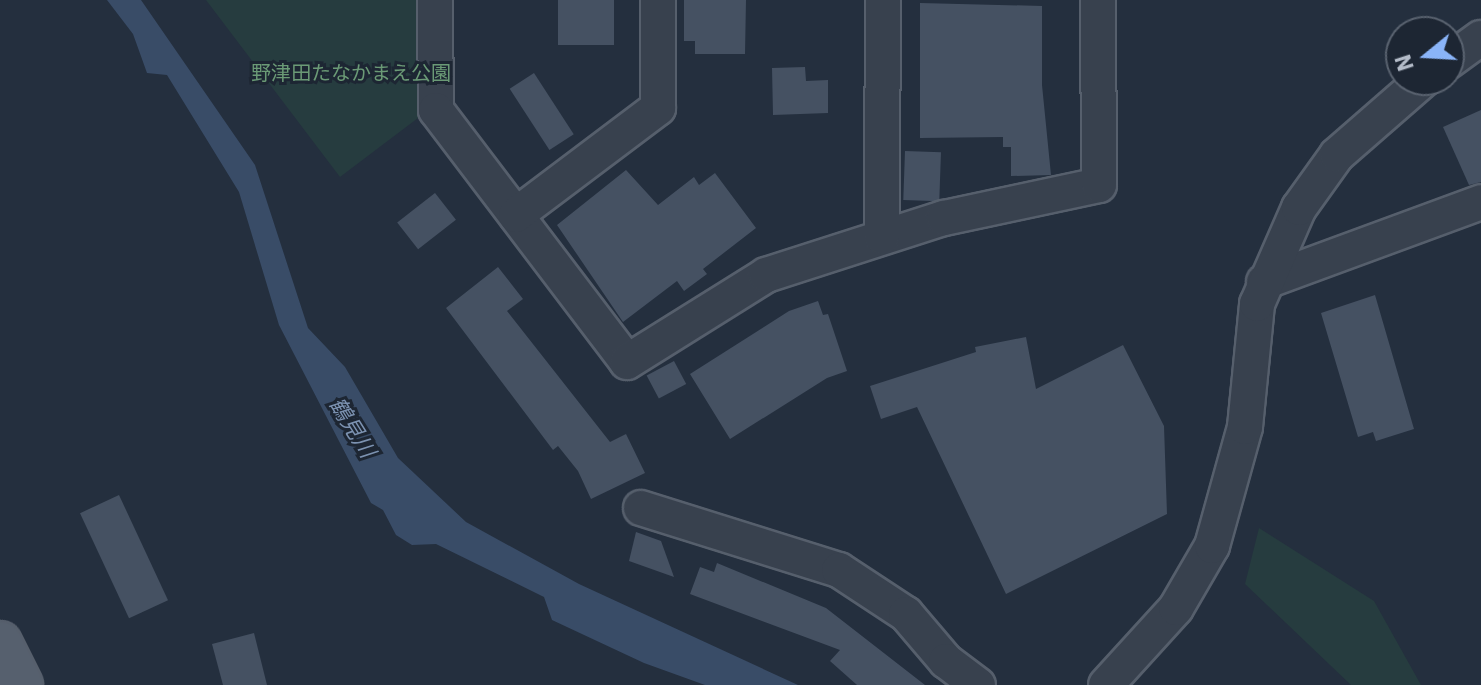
<!DOCTYPE html>
<html>
<head>
<meta charset="utf-8">
<style>
	body { margin:0 }
	#map { position:relative; width:1481px; height:685px; overflow:hidden; background:#242f3e; font-family:"IBM Plex Sans","Noto Sans JP",sans-serif }
	div>[style] { position:absolute }
	[style*='--x'] { left:calc(var(--x)*1px); top:calc(var(--y)*1px); width:calc(var(--w)*1px); rotate:calc(var(--a)*1deg) }
	.green>* { inset:0; background:#263c3f }
	.water>* { inset:0; background:#394c67 }
	.building>* { inset:0; background:#455162; transform-origin:0 0 }
	.roads { filter:drop-shadow(2px 0 #565f6c) drop-shadow(-2px 0 #565f6c) drop-shadow(0 2px #565f6c) drop-shadow(0 -2px #565f6c) }
	.minor>* { height:34px; margin:-17px; padding:0 17px; transform-origin:17px; border-radius:17px; background:#38414e }
	.major>* { height:42px; margin:-21px; padding:0 21px; transform-origin:21px; border-radius:21px; background:#56606e }
	span { translate:-50% -50%; white-space:nowrap; text-align:center; line-height:1.15; -webkit-text-stroke:6px #1d2633; paint-order:stroke }
	.park-label { font-size:20px; color:#6b9a76 }
	.water-label { font-size:22px; color:#7c92b1; font-style:italic }
	.north { position:absolute; left:1385px; top:16px; width:80px; height:80px; box-sizing:border-box; background:#1d2633; border:2px solid #59626f; border-radius:50%; rotate:252deg; font-size:22px; font-weight:700; line-height:32px; text-align:center; color:#b4bcc9 }
	.north::after { content:''; display:block; margin:auto; width:28px; height:36px; background:#8ab4f8; clip-path:polygon(50% 0,100% 100%,50% 72%,0 100%) }
</style>
</head>
<body>
<div id="map">
	<div class="green">
		<div style="clip-path:polygon(206px 0,421px 0,422px 115px,340px 177px)"></div>
		<div style="clip-path:polygon(1259px 528px,1374px 601px,1421px 685px,1351px 685px,1245px 584px)"></div>
	</div>
	<div class="water">
		<div style="clip-path:polygon(107px 0,141px 0,255px 165px,308px 328px,345px 367px,398px 458px,466px 522px,579px 584px,798px 685px,705px 685px,644px 663px,552px 620px,544px 597px,436px 544px,412px 545px,396px 535px,383px 510px,371px 503px,279px 325px,239px 192px,167px 75px,147px 73px,133px 34px)"></div>
	</div>
	<div class="building">
		<div style="left:558px;top:0;width:56px;height:45px"></div>
		<div style="clip-path:polygon(684px 0,746px 0,745px 54px,695px 54px,695px 41px,684px 41px)"></div>
		<div style="clip-path:polygon(920px 3px,1042px 6px,1042px 85px,1051px 175px,1011px 176px,1011px 147px,1003px 147px,1003px 137px,920px 138px)"></div>
		<div style="clip-path:polygon(805px 67px,806px 81px,828px 80px,828px 113px,773px 115px,772px 68px)"></div>
		<div style="left:534px;top:73px;width:73px;height:29px;rotate:57deg"></div>
		<div style="clip-path:polygon(1481px 110px,1481px 182px,1469px 185px,1443px 127px)"></div>
		<div style="left:905px;top:151px;width:36px;height:49px;rotate:2deg"></div>
		<div style="clip-path:polygon(626px 170px,658px 205px,694px 177px,699px 185px,715px 173px,756px 228px,703px 269px,707px 274px,684px 291px,677px 281px,623px 322px,557px 225px)"></div>
		<div style="left:435px;top:193px;width:34px;height:48px;rotate:52deg"></div>
		<div style="clip-path:polygon(498px 267px,523px 299px,507px 311px,610px 442px,626px 434px,645px 473px,591px 499px,578px 471px,558px 446px,553px 450px,446px 308px)"></div>
		<div style="clip-path:polygon(1375px 295px,1414px 429px,1376px 441px,1373px 432px,1358px 437px,1321px 313px)"></div>
		<div style="clip-path:polygon(818px 301px,823px 315px,828px 314px,847px 371px,827px 378px,730px 439px,690px 374px,789px 311px)"></div>
		<div style="clip-path:polygon(1026px 337px,1036px 389px,1123px 345px,1164px 426px,1167px 514px,1006px 594px,917px 407px,881px 419px,870px 386px,976px 352px,975px 347px)"></div>
		<div style="left:674px;top:361px;width:26px;height:31px;rotate:62deg"></div>
		<div style="left:119px;top:495px;width:116px;height:43px;rotate:65deg"></div>
		<div style="clip-path:polygon(636px 532px,661px 541px,674px 577px,629px 561px)"></div>
		<div style="clip-path:polygon(717px 563px,826px 608px,925px 685px,857px 685px,830px 661px,840px 650px,690px 594px,700px 567px,714px 572px)"></div>
		<div style="clip-path:polygon(254px 633px,267px 685px,223px 685px,212px 644px)"></div>
	</div>
	<div class="roads">
		<div class="minor">
			<div style="--x:435;--y:0;--w:110;--a:89.5"></div>
			<div style="--x:436;--y:110;--w:316;--a:52.8"></div>
			<div style="--x:627;--y:362;--w:164;--a:-32"></div>
			<div style="--x:766;--y:275;--w:187;--a:-17.8"></div>
			<div style="--x:944;--y:218;--w:158;--a:-12"></div>
			<div style="--x:1099;--y:185;--w:185;--a:-90.3"></div>
			<div style="--x:1449;--y:61;--w:39;--a:-36"></div>
			<div style="--x:516;--y:215;--w:178;--a:-37"></div>
			<div style="--x:658;--y:108;--w:108;--a:-90"></div>
			<div style="--x:882;--y:237;--w:237;--a:-89.8"></div>
			<div style="--x:1264;--y:282;--w:231;--a:-20.2"></div>
			<div style="--x:641;--y:508;--w:207;--a:17.4"></div>
			<div style="--x:839;--y:570;--w:80;--a:33.3"></div>
			<div style="--x:906;--y:614;--w:62;--a:49.6"></div>
			<div style="--x:946;--y:661;--w:40;--a:37"></div>
			<div style="--x:1106;--y:685;--w:104;--a:-47.7"></div>
			<div style="--x:1176;--y:608;--w:72;--a:-59.9"></div>
			<div style="--x:1212;--y:546;--w:123;--a:-74.5"></div>
			<div style="--x:1245;--y:427;--w:124;--a:-84.4"></div>
			<div style="--x:1257;--y:304;--w:105;--a:-66.4"></div>
			<div style="--x:1299;--y:208;--w:65;--a:-54.4"></div>
			<div style="--x:1337;--y:155;--w:114;--a:-41.1"></div>
		</div>
		<div class="major">
			<div style="--x:0;--y:643;--w:47;--a:63.4"></div>
		</div>
	</div>
	<div class="park-label">
		<span style="left:351px;top:72px">野津田たなかまえ公園</span>
	</div>
	<div class="water-label">
		<span style="left:353px;top:427px;rotate:58deg">鶴見川</span>
	</div>
	<div class="north">N</div>
</div>
</body>
</html>
